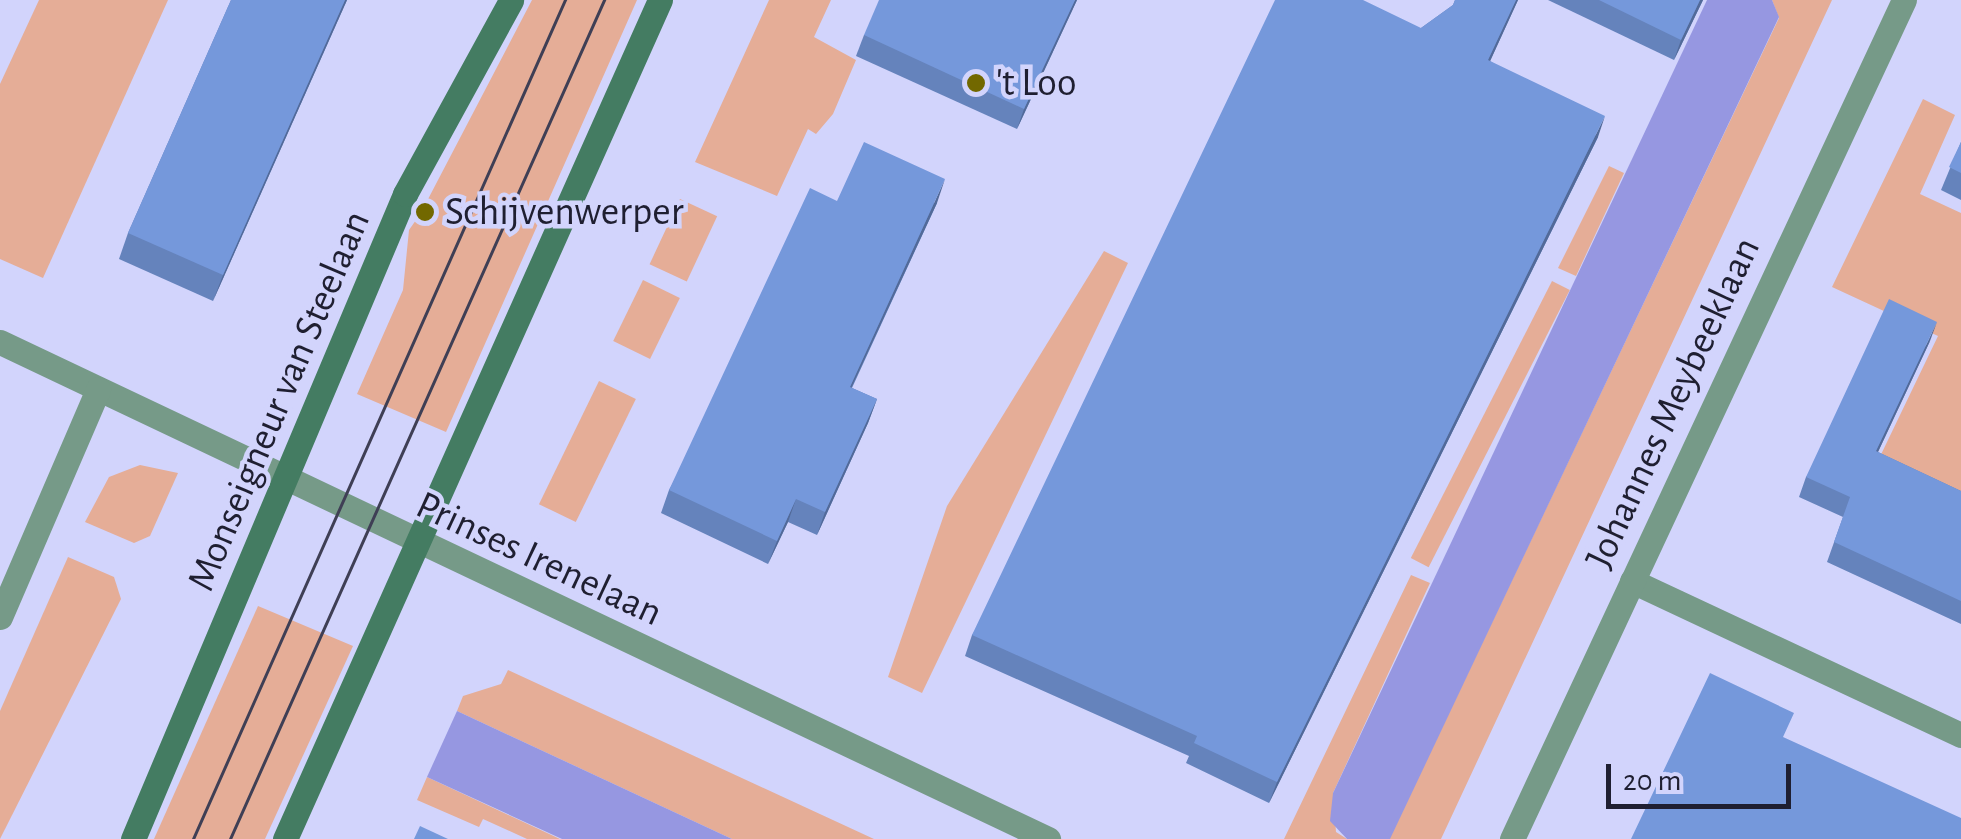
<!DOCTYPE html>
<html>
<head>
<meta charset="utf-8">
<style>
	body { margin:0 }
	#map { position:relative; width:1961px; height:839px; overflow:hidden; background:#d2d4fc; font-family:"Alegreya Sans",sans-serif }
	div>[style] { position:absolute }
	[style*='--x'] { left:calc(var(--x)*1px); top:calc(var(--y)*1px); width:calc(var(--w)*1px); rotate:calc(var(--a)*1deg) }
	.green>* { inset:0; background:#e5ad97; transform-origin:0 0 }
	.water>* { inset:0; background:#9697e1 }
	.minor>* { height:25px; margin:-12.5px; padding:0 12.5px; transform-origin:12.5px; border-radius:12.5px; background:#769a88 }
	.secondary>* { height:25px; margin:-12.5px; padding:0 12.5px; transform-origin:12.5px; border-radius:12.5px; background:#447c62 }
	.tram>* { height:2.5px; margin:-1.25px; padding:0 1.25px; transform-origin:1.25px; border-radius:1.25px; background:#3f3f55 }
	.wall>* { inset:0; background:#6583bc }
	.shaded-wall>* { inset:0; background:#526a99 }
	.building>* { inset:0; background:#7598db }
	.dots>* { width:28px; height:28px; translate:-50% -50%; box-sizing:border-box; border:5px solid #d2d4fc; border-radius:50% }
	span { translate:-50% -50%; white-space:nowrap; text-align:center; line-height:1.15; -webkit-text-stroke:9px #d2d4fc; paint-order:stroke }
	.poi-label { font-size:40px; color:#1f1f31 }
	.left { translate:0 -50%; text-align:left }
	.street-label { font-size:40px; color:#1f1f31 }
	.scale { position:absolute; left:1606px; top:764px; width:185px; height:45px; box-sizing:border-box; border:5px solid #1f1f31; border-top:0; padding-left:12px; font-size:30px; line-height:35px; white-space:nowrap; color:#1f1f31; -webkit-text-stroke:8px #d2d4fc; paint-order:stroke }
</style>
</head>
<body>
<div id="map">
	<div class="green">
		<div style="clip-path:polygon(39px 0,168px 0,43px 278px,0 259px,0 84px)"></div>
		<div style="clip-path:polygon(532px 0,637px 0,446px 432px,357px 394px,403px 290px,409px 230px,416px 220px,429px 226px,438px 209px,426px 203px)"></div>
		<div style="clip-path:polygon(769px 0,831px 0,814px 37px,856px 60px,833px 114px,816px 134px,808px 129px,777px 196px,695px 162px)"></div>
		<div style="clip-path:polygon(1772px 0,1832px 0,1441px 839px,1389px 839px,1779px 18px)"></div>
		<div style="clip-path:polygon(1923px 99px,1955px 115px,1920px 194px,1961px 213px,1961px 508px,1875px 467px,1938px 336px,1832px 287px)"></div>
		<div style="clip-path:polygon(1609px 166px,1624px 173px,1576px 276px,1558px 268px)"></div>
		<div style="left:680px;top:199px;width:41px;height:72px;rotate:25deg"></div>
		<div style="clip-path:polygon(1104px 251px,1128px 263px,922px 693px,888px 677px,947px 506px)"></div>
		<div style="left:643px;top:280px;width:41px;height:68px;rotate:26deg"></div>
		<div style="left:1552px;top:281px;width:20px;height:311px;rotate:27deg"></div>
		<div style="left:599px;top:381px;width:41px;height:137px;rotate:26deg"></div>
		<div style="clip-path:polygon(140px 465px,178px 473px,150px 536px,134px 543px,85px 522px,109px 477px)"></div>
		<div style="clip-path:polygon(68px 557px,114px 577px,121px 599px,0 839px,0 711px)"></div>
		<div style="clip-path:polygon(1411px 575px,1430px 583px,1333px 793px,1336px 832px,1347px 839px,1284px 839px)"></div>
		<div style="clip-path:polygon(258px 606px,353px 646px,265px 839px,154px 839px)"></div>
		<div style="clip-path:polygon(508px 670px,874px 839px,732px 839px,457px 711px,463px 696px,501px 684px)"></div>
		<div style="clip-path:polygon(427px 777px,560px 839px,527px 839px,483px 819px,479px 827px,417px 800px)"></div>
	</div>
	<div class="water">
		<div style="clip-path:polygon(1707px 0,1772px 0,1779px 17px,1390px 839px,1347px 839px,1330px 821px,1333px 793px)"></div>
		<div style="clip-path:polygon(457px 711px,732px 839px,562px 839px,427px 777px)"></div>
	</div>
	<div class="minor">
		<div style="--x:0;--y:342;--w:1160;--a:25.37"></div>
		<div style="--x:1632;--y:581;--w:363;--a:25.1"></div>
		<div style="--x:0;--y:617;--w:248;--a:-66.7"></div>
		<div style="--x:1512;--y:839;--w:926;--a:-64.96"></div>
	</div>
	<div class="secondary">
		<div style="--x:133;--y:839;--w:700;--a:-67.13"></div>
		<div style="--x:405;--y:194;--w:221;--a:-61.3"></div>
		<div style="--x:285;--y:839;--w:919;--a:-65.92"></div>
	</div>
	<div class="tram">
		<div style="--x:193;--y:839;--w:918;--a:-66.09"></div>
		<div style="--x:230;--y:839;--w:919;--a:-65.97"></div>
	</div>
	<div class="wall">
		<div style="clip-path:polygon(231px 0,347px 0,213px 301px,119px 259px,128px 233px)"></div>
		<div style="clip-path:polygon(1077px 0,1017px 129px,856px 56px,864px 35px)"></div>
		<div style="clip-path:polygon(1455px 0,1518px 0,1490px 61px,1598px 137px,1269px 803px,1186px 763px,1189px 756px,965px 656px,972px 635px,1421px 28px,1453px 5px)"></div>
		<div style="clip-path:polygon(1548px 0,1703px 0,1674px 60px)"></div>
		<div style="clip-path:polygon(1961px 142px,1961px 200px,1941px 190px)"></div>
		<div style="clip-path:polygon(837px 201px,937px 203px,852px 388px,877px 399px,868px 423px,817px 535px,788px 522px,768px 564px,661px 513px,669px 490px)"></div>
		<div style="clip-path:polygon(1930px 341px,1878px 452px,1961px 491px,1961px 624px,1827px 562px,1843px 517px,1799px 497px,1806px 477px)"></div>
	</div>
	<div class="shaded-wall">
		<div style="clip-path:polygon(345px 0,347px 0,213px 301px,223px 275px)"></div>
		<div style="clip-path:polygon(1075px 0,1077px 0,1017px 129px,1024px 109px)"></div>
		<div style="clip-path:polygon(1516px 0,1518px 0,1481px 81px,1488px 60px)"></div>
		<div style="clip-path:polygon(1700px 0,1703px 0,1674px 60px,1681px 40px)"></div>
		<div style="clip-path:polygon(1605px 116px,1598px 137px,1269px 803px,1277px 782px)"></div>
		<div style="clip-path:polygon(945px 179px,937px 203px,841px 410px,850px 387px)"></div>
		<div style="clip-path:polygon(1937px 322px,1930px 341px,1869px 471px,1876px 451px)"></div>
		<div style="clip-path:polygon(877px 399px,868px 423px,817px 535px,825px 512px)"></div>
		<div style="clip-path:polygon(796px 499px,788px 522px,768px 564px,777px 541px)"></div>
	</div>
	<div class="building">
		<div style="clip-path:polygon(231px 0,345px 0,223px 275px,128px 233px)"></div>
		<div style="clip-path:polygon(879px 0,1075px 0,1024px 109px,864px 35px)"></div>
		<div style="clip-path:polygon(1275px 0,1363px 0,1421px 28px,1453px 5px,1455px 0,1516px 0,1488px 60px,1605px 116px,1277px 782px,1194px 743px,1197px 736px,972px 635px)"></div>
		<div style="clip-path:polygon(1599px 0,1700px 0,1681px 40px)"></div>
		<div style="clip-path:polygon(864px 142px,945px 179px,850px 387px,877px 399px,825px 512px,796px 499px,777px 541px,669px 490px,810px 188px,837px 201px)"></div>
		<div style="clip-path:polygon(1961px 142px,1961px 173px,1949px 167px)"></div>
		<div style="clip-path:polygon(1889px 299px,1937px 322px,1876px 451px,1961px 491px,1961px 601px,1834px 542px,1850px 497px,1806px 477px)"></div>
		<div style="clip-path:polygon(1710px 673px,1794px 713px,1783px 737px,1961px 818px,1961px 839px,1631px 839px)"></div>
		<div style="clip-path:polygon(420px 826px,448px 839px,414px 839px)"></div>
	</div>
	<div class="dots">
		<div style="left:976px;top:83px;background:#726800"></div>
		<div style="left:425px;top:212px;background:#726800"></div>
	</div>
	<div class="poi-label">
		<span class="left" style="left:996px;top:83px">'t Loo</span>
		<span class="left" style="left:445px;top:212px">Schijvenwerper</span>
	</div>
	<div class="street-label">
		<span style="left:279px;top:401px;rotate:-67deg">Monseigneur van Steelaan</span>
		<span style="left:1673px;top:403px;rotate:-65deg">Johannes Meybeeklaan</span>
		<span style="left:539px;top:559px;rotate:25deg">Prinses Irenelaan</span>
	</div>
	<div class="scale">20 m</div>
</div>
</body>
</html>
